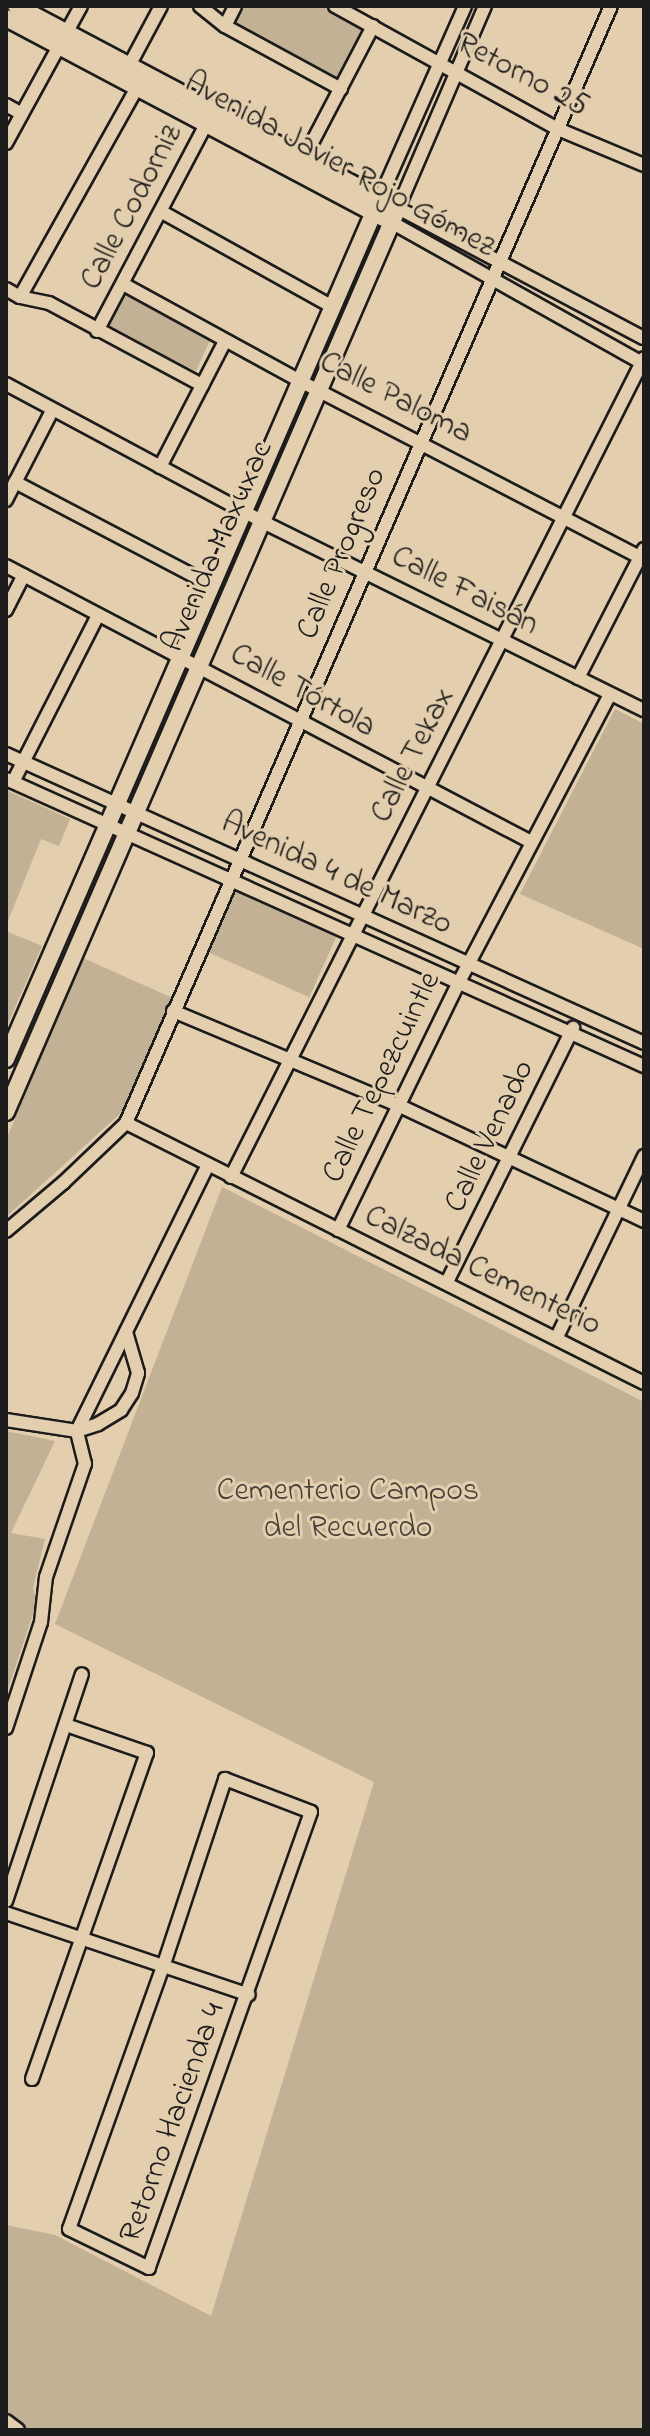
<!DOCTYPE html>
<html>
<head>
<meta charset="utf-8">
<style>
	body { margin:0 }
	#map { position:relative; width:650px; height:2436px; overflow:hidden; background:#e3cead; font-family:"Indie Flower",sans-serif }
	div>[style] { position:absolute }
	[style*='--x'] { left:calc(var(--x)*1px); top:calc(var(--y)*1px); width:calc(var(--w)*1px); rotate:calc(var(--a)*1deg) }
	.green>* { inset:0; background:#c2b195; transform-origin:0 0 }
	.roads { filter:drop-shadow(2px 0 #1c1c1c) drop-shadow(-2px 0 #1c1c1c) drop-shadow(0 2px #1c1c1c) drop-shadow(0 -2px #1c1c1c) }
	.minor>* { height:12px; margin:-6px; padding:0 6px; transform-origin:6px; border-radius:6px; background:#e3cead }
	.major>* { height:16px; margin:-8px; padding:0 8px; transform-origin:8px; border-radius:8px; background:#e3cead }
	span { translate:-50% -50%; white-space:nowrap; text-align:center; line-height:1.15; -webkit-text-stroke:6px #e3cead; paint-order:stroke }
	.street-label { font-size:32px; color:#1c1c1c }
	.park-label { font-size:32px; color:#46413a }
	.frame { position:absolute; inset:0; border:8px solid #1c1c1c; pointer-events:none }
</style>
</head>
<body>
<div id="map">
	<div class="green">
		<div style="clip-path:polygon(242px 6px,324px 6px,368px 31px,341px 80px,233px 21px)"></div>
		<div style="clip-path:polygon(123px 288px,212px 336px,196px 371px,101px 326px)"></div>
		<div style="clip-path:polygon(615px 709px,644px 724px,644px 949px,520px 894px)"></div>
		<div style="clip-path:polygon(6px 790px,70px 819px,59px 846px,41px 839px,6px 926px)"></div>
		<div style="left:236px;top:889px;width:111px;height:69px;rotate:24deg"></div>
		<div style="clip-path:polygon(6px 931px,42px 946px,6px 1028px)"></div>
		<div style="clip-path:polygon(83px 958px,175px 999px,136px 1092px,122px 1112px,6px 1217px,6px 1140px)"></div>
		<div style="clip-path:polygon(222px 1187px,644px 1402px,644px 2430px,24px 2430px,6px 2415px,6px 2225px,55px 2235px,211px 2316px,374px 1782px,55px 1624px)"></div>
		<div style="clip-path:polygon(6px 1431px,55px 1441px,11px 1533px,45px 1539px,33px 1588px,37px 1602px,6px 1695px)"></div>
	</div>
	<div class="roads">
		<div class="minor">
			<div style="--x:200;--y:6;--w:32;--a:39"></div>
			<div style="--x:225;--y:26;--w:132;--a:28.5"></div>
			<div style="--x:335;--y:6;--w:255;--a:28.9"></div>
			<div style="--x:558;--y:129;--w:93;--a:22.7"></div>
			<div style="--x:485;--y:6;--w:220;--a:113.3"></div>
			<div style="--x:398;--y:208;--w:278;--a:27.9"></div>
			<div style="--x:225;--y:26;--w:22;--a:-63"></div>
			<div style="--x:129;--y:66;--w:68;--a:-61.9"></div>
			<div style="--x:6;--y:105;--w:18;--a:29"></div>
			<div style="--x:6;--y:143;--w:156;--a:-61.3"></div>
			<div style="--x:304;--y:158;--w:149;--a:-62.4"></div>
			<div style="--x:380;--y:198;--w:210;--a:-66.1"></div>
			<div style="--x:162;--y:212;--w:196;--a:29.1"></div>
			<div style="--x:391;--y:222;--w:290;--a:29.3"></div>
			<div style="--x:123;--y:284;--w:202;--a:28.7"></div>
			<div style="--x:300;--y:381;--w:387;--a:27.4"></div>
			<div style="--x:6;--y:289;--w:16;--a:30"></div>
			<div style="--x:20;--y:297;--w:30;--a:12"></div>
			<div style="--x:49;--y:303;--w:174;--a:28.2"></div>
			<div style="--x:20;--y:297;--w:240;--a:-60.8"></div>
			<div style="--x:97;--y:331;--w:242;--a:-62.2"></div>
			<div style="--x:6;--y:384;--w:289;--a:28.2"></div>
			<div style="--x:261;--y:521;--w:427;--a:26.3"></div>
			<div style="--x:160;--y:467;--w:142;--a:-62.7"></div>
			<div style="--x:15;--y:482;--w:221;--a:27.7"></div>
			<div style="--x:6;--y:500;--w:100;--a:-62.7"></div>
			<div style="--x:6;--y:566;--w:593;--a:27.73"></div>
			<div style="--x:6;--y:610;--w:39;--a:-63"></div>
			<div style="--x:578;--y:678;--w:145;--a:-62.9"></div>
			<div style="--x:6;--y:754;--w:700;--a:24.37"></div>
			<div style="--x:6;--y:779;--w:700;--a:24.22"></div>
			<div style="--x:13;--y:782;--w:187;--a:-63"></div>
			<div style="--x:173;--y:1011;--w:246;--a:22.7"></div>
			<div style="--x:400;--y:1106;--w:270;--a:25.2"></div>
			<div style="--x:126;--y:1123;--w:580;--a:26.65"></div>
			<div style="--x:231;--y:1177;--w:917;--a:-63.24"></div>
			<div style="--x:338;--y:1230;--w:276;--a:-64"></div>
			<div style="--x:459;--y:982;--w:325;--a:-62.3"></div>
			<div style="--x:6;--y:1231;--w:75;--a:-40.1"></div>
			<div style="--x:63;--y:1183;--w:87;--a:-43.6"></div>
			<div style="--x:126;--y:1123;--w:1218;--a:-66.53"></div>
			<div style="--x:447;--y:1282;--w:284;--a:-63.6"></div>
			<div style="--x:557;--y:1337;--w:201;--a:-64.3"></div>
			<div style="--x:6;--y:1420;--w:72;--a:8.8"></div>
			<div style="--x:77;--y:1431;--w:22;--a:-18"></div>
			<div style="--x:98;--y:1424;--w:27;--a:-31"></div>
			<div style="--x:121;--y:1410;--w:20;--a:-57"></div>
			<div style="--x:132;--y:1393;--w:21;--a:-73"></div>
			<div style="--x:138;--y:1373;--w:43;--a:-106.3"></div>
			<div style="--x:77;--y:1431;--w:297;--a:-63.8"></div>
			<div style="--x:6;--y:1728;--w:112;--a:-71.7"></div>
			<div style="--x:41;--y:1622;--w:45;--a:-83.7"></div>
			<div style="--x:46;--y:1577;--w:120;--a:-71"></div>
			<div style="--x:85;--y:1464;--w:34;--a:-104"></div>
			<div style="--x:225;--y:1779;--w:92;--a:21"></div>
			<div style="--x:311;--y:1812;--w:484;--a:109.6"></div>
			<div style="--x:149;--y:2268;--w:89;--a:-154"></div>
			<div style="--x:69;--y:2229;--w:278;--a:-70.3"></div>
			<div style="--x:163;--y:1967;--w:198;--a:-71.7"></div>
			<div style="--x:6;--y:1901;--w:239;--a:-71.5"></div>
			<div style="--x:6;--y:1913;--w:256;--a:18.6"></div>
			<div style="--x:32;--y:2079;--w:346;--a:-70.6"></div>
			<div style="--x:147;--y:1753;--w:86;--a:-160.9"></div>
			<div style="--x:6;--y:2421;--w:15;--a:37"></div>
		</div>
		<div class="major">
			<div style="--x:6;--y:18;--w:427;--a:27.9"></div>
			<div style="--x:6;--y:1059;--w:939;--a:-66.52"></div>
			<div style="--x:6;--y:1112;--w:985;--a:-66.56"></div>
			<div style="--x:398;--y:208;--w:432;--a:-152.1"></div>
		</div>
	</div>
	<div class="street-label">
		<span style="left:522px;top:76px;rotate:28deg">Retorno 25</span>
		<span style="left:339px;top:166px;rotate:29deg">Avenida Javier Rojo Gómez</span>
		<span style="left:133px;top:208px;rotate:-62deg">Calle Codorniz</span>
		<span style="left:395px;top:399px;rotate:27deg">Calle Paloma</span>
		<span style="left:219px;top:547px;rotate:-66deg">Avenida Maxuxac</span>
		<span style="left:343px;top:554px;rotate:-67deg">Calle Progreso</span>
		<span style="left:464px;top:592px;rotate:27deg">Calle Faisán</span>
		<span style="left:302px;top:692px;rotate:29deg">Calle Tórtola</span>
		<span style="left:414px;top:756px;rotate:-63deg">Calle Tekax</span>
		<span style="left:336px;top:875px;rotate:25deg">Avenida 4 de Marzo</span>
		<span style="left:383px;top:1078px;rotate:-64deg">Calle Tepezcuintle</span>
		<span style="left:491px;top:1137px;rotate:-64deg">Calle Venado</span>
		<span style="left:482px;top:1272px;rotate:26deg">Calzada Cementerio</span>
		<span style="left:174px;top:2123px;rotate:-70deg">Retorno Hacienda 4</span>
	</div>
	<div class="park-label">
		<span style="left:348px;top:1511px">Cementerio Campos<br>del Recuerdo</span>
	</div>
	<div class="frame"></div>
</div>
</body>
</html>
